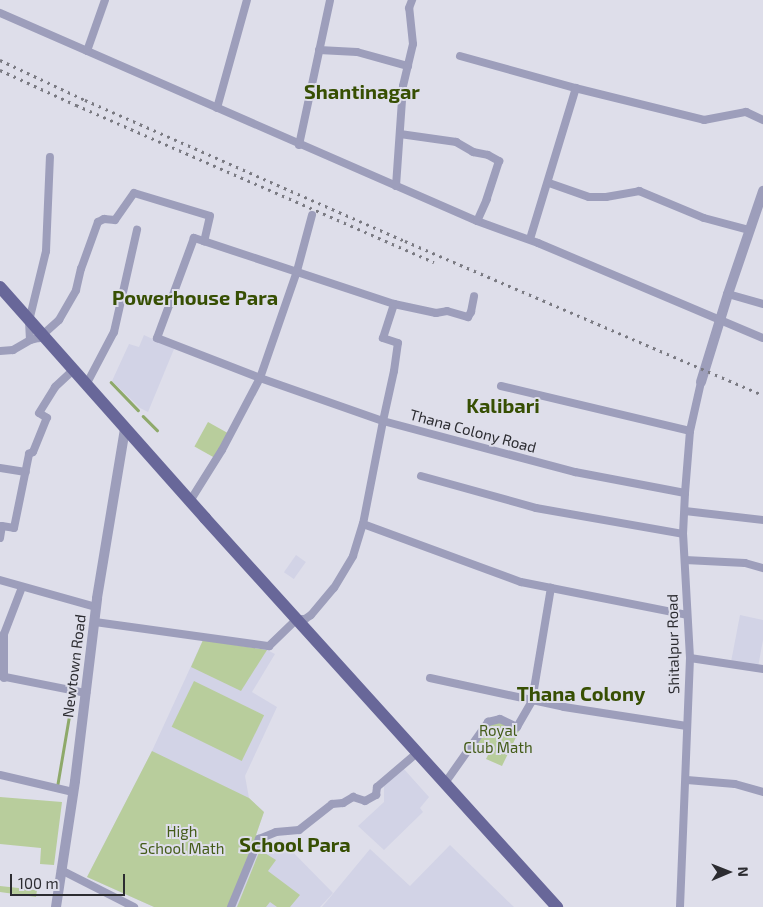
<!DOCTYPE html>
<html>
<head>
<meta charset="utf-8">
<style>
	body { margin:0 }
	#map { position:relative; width:763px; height:907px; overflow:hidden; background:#dedeea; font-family:"Exo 2",sans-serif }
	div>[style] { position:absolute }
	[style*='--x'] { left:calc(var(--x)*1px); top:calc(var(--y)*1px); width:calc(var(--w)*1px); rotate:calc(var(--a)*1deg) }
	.built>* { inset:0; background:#d2d3e6; transform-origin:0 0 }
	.green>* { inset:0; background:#b8cd9c; transform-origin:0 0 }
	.stream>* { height:2.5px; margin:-1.25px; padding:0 1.25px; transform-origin:1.25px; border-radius:1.25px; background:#8ea96a }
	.minor>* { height:8px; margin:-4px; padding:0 4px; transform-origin:4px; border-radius:4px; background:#9d9ebb }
	.tertiary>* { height:10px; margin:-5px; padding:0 5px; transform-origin:5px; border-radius:5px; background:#9d9ebb }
	.primary>* { height:12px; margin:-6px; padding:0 6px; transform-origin:6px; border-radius:6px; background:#686799 }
	.rail>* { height:2.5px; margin-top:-1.25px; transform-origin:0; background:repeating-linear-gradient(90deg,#7a7a82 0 2.5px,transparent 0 7.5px) }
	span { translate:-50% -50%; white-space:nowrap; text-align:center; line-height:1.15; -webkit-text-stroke:4px #dedeea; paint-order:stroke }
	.street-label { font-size:15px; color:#2c2c31 }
	.park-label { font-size:15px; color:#445c19 }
	.district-label { font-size:20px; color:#374f03; font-weight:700 }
	.north { position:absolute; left:703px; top:847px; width:50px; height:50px; -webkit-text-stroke:4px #dedeea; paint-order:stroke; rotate:89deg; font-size:14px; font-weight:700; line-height:20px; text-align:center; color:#2c2c31 }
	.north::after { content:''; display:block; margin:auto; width:18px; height:22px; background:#2c2c31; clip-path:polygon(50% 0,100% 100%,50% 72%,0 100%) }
	.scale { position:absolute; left:10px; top:874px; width:115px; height:22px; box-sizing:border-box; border:2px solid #2c2c31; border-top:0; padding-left:6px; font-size:15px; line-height:18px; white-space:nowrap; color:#2c2c31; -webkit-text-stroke:4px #dedeea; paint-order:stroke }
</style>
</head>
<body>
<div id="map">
	<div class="built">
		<div style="clip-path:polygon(144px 335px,174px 349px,148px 412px,140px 408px,112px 381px,129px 344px,139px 347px)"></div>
		<div style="left:296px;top:555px;width:12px;height:21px;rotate:35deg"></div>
		<div style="clip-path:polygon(740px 615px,763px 620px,763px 640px,758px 667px,731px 662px)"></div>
		<div style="clip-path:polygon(203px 640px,267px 650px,275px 654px,252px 692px,277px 707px,245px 776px,249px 798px,264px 812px,256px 835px,258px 836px,154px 907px,87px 877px,152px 751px)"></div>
		<div style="clip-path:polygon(403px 768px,429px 797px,420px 808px,423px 812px,384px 850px,358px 826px,384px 802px,384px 784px)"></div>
		<div style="clip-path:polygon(280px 839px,333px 893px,320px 907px,233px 907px,260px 841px,269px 846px)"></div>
		<div style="clip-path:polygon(450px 845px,514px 907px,322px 907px,370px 849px,410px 886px)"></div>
	</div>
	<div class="green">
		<div style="left:208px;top:422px;width:23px;height:28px;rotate:29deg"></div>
		<div style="clip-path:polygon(203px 640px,267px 650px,241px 691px,191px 667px)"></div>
		<div style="left:194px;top:681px;width:78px;height:51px;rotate:26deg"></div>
		<div style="clip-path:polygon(501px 722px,519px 731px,502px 766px,486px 759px,489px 753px,475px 743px,490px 723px)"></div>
		<div style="clip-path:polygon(152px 751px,249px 798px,264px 812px,256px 835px,258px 836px,230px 907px,154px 907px,87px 877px)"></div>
		<div style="clip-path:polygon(0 797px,62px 802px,54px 865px,40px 864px,41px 848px,0 844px)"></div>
		<div style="clip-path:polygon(260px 850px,276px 860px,268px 871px,300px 895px,290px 907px,277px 907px,270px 902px,266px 907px,237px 907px)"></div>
		<div style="clip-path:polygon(0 886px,37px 890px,36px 897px,0 892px)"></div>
	</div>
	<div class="stream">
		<div style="--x:111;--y:382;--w:39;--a:46"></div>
		<div style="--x:143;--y:416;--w:20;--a:45"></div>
		<div style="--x:57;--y:787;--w:96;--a:-80.4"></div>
	</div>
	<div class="minor">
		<div style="--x:0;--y:13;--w:520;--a:23.56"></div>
		<div style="--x:477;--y:221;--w:65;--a:19.8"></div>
		<div style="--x:538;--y:243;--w:244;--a:22.9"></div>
		<div style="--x:319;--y:50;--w:38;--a:3"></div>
		<div style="--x:357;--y:52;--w:53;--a:15.4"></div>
		<div style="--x:87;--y:51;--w:54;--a:-70.6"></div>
		<div style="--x:460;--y:56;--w:119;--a:15.5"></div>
		<div style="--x:575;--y:88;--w:133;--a:13.9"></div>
		<div style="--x:704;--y:120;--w:43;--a:-10.8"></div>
		<div style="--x:746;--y:112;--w:19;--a:25"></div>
		<div style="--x:217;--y:108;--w:112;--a:-74.5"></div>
		<div style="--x:400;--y:134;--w:57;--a:8.1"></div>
		<div style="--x:456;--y:142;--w:20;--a:30"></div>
		<div style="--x:473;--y:152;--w:15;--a:11"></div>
		<div style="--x:488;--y:155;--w:13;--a:29"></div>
		<div style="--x:499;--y:161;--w:40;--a:108"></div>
		<div style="--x:487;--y:199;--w:24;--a:114"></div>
		<div style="--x:299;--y:145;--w:148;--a:-77.9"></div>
		<div style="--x:549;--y:183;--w:42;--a:19.3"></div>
		<div style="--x:589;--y:197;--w:17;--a:0"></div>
		<div style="--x:606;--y:197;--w:34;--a:-10"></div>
		<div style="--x:639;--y:191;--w:70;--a:22.6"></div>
		<div style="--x:704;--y:218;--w:47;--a:14.9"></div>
		<div style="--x:396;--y:186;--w:100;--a:-86"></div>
		<div style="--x:403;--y:86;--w:43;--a:-76.6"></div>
		<div style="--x:413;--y:44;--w:36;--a:-96"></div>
		<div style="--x:409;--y:8;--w:9;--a:-69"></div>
		<div style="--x:530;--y:239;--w:158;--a:-73.1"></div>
		<div style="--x:728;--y:294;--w:36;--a:16"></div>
		<div style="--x:394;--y:304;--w:43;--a:12.1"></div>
		<div style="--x:436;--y:313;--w:11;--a:-10"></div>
		<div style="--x:447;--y:311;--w:22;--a:16"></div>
		<div style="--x:468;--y:317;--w:6;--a:-59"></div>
		<div style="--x:471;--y:312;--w:16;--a:-79"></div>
		<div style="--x:30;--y:340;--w:19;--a:-93"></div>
		<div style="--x:29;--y:321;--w:72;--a:-76.3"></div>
		<div style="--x:46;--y:251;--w:94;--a:-87.6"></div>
		<div style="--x:0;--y:351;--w:13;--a:-4"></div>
		<div style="--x:13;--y:350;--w:20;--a:-30"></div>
		<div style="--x:30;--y:340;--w:9;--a:-13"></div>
		<div style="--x:39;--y:338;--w:27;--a:-42"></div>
		<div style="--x:59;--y:320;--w:34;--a:-60"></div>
		<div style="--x:76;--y:290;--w:22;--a:-77"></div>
		<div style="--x:81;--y:269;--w:50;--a:-70.1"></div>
		<div style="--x:98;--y:222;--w:7;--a:-27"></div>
		<div style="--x:104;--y:219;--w:11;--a:5"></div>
		<div style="--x:115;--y:220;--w:33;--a:-55"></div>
		<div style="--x:134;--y:193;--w:79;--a:16.8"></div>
		<div style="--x:210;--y:216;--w:26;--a:103"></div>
		<div style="--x:86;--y:385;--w:60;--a:-62.2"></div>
		<div style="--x:114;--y:332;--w:105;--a:-77.3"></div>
		<div style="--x:501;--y:386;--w:194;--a:13.4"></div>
		<div style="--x:0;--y:468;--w:26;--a:9"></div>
		<div style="--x:421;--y:476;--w:119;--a:15.5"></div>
		<div style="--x:536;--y:508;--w:149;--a:10"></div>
		<div style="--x:190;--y:501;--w:60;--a:-57.9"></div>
		<div style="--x:222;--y:450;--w:81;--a:-62.2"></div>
		<div style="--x:260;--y:378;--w:113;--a:-70.9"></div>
		<div style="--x:297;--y:271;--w:58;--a:-75"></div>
		<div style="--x:685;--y:511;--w:79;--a:6.6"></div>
		<div style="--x:363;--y:524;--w:168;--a:20.2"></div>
		<div style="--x:521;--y:582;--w:169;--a:11.2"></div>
		<div style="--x:0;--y:538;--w:12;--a:-81"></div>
		<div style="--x:2;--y:526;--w:12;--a:9"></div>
		<div style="--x:14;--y:528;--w:76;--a:-78.5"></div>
		<div style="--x:29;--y:454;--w:4;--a:-27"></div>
		<div style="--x:33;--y:452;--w:37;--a:-68"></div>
		<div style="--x:47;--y:418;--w:9;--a:-148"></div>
		<div style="--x:39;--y:413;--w:31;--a:-58"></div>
		<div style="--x:55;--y:387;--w:25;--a:-43"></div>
		<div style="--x:685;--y:560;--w:60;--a:2.9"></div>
		<div style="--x:745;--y:563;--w:19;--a:16"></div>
		<div style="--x:0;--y:580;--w:100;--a:15.7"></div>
		<div style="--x:95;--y:622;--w:176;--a:7.9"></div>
		<div style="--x:269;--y:646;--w:39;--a:-44"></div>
		<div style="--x:297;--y:619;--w:8;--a:0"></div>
		<div style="--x:305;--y:619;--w:7;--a:-34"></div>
		<div style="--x:311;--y:615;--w:35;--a:-50"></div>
		<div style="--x:334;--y:588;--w:37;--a:-59"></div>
		<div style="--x:353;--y:556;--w:34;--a:-73"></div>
		<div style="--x:363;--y:524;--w:105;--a:-79"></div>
		<div style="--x:383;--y:421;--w:51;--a:-77.6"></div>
		<div style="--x:394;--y:371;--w:28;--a:-82"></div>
		<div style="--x:398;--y:343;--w:16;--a:-162"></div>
		<div style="--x:383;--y:338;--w:36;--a:-72"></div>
		<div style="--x:394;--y:304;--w:211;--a:-161.7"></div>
		<div style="--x:194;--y:238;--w:107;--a:110.3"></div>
		<div style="--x:157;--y:338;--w:110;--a:21.2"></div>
		<div style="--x:260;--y:378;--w:130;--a:19.3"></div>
		<div style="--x:383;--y:421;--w:199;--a:14.9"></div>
		<div style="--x:575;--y:472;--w:112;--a:10.8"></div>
		<div style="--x:690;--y:658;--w:74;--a:8.6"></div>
		<div style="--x:0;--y:676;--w:88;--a:11.2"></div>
		<div style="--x:4;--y:678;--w:44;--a:-90"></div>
		<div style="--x:4;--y:634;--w:50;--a:-69"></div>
		<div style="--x:430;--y:678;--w:137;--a:12.2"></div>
		<div style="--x:564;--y:707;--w:124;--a:8.8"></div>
		<div style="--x:0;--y:775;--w:75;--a:13.1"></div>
		<div style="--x:687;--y:780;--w:48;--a:4.8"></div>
		<div style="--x:735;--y:784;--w:29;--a:16"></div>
		<div style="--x:445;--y:783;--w:75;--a:-54.8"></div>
		<div style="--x:488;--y:722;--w:12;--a:-14"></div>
		<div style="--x:500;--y:719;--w:19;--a:25"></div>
		<div style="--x:517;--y:727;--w:30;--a:-60"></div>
		<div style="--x:532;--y:701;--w:115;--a:-80.5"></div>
		<div style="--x:61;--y:870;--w:82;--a:26.9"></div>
		<div style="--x:231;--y:907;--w:74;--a:-67.6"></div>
		<div style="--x:259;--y:839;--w:18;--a:-22"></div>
		<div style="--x:276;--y:832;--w:23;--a:-5"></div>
		<div style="--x:299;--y:830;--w:42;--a:-38.2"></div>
		<div style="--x:332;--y:804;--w:11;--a:-5"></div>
		<div style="--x:343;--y:803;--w:12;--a:-31"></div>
		<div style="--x:353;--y:797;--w:13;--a:18"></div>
		<div style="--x:365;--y:801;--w:13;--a:-29"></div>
		<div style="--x:376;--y:795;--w:8;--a:-83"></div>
		<div style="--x:377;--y:787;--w:52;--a:-40.4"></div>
		<div style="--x:680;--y:907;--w:249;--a:-87.7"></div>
		<div style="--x:690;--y:658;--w:124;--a:-93.2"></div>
		<div style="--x:683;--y:534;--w:41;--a:-87.2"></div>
		<div style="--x:685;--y:493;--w:62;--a:-85.4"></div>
		<div style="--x:690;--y:431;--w:50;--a:-77.3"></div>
	</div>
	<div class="tertiary">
		<div style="--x:701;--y:382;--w:92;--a:-72.9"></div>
		<div style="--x:728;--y:294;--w:109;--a:-71.2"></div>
		<div style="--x:56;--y:907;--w:127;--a:-81.4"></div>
		<div style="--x:75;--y:781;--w:184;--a:-83.1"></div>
		<div style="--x:97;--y:598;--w:171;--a:-80.6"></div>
	</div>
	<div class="primary">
		<div style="--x:0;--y:287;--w:309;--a:48.4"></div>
		<div style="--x:205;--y:518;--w:525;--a:47.86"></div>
	</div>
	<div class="rail">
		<div style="--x:0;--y:60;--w:94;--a:25.2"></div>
		<div style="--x:85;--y:100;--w:350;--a:23.8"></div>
		<div style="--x:405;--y:241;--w:390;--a:23.3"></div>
		<div style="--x:0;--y:70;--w:84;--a:24.7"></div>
		<div style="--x:76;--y:105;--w:391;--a:23.7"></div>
	</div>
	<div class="street-label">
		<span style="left:473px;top:431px;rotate:15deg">Thana Colony Road</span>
		<span style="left:673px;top:644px;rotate:-91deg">Shitalpur Road</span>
		<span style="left:74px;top:666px;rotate:-83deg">Newtown Road</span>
	</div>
	<div class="park-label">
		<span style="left:498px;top:739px">Royal<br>Club Math</span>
		<span style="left:182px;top:840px">High<br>School Math</span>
	</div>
	<div class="district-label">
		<span style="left:362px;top:91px">Shantinagar</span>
		<span style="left:195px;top:297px">Powerhouse Para</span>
		<span style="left:503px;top:405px">Kalibari</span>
		<span style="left:581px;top:693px">Thana Colony</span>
		<span style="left:295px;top:844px">School Para</span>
	</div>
	<div class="north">N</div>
	<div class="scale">100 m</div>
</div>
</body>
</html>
